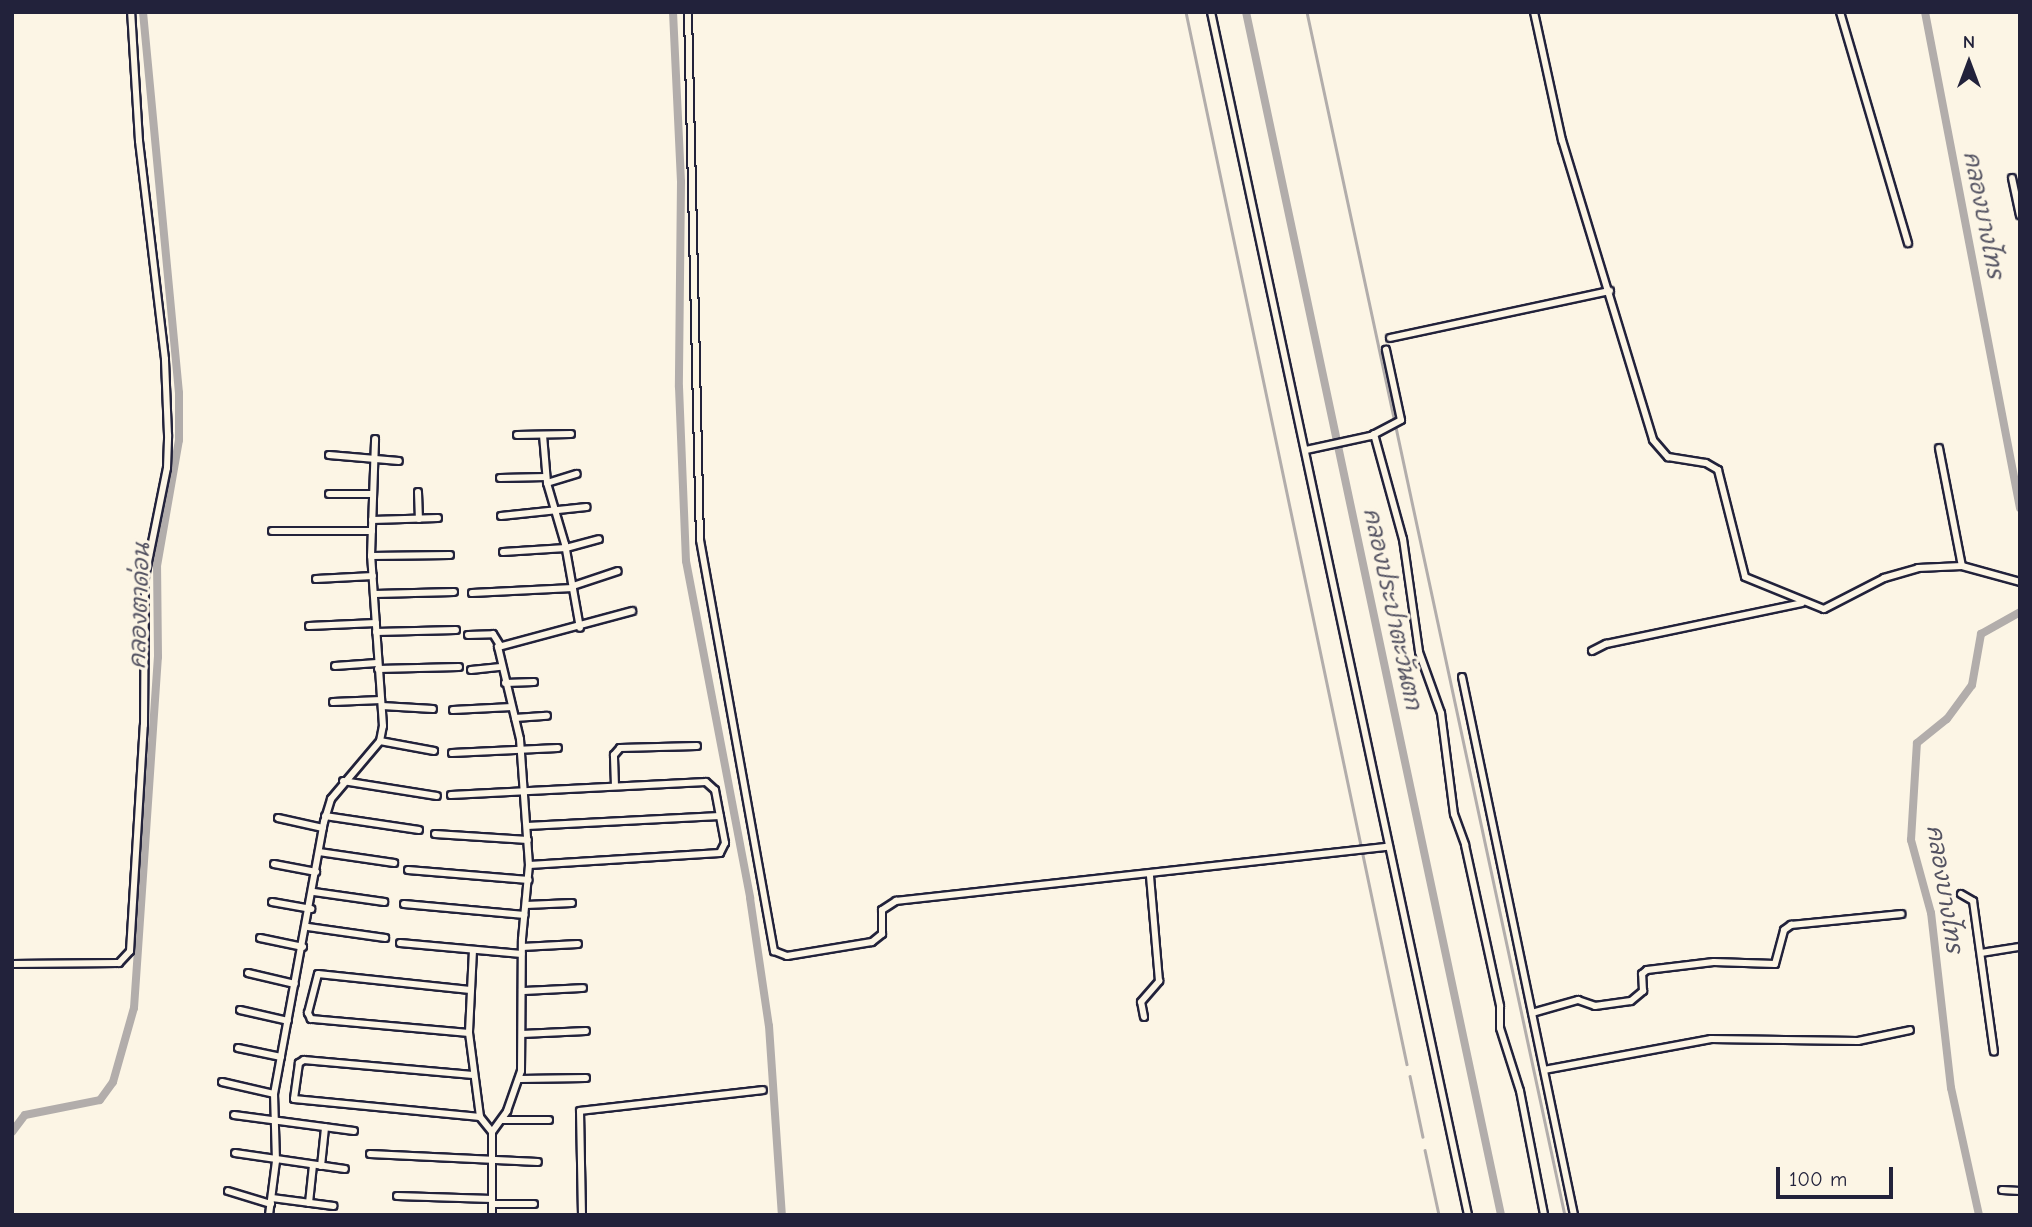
<!DOCTYPE html>
<html>
<head>
<meta charset="utf-8">
<style>
	body { margin:0 }
	#map { position:relative; width:2032px; height:1227px; overflow:hidden; background:#fcf5e5; font-family:"Comic Neue","Playpen Sans Thai",sans-serif }
	div>[style] { position:absolute }
	[style*='--x'] { left:calc(var(--x)*1px); top:calc(var(--y)*1px); width:calc(var(--w)*1px); rotate:calc(var(--a)*1deg) }
	.stream>* { height:2.5px; margin:-1.25px; padding:0 1.25px; transform-origin:1.25px; border-radius:1.25px; background:#b2adab }
	.canal>* { height:8px; margin:-4px; padding:0 4px; transform-origin:4px; border-radius:4px; background:#b2adab }
	.roads { filter:drop-shadow(2px 0 #22223b) drop-shadow(-2px 0 #22223b) drop-shadow(0 2px #22223b) drop-shadow(0 -2px #22223b) }
	.street>* { height:6px; margin:-3px; padding:0 3px; transform-origin:3px; border-radius:3px; background:#fcf5e5 }
	span { translate:-50% -50%; white-space:nowrap; text-align:center; line-height:1.15; -webkit-text-stroke:6px #fcf5e5; paint-order:stroke }
	.water-label { font-size:23px; color:#545362; font-style:italic }
	.frame { position:absolute; inset:0; border:14px solid #22223b; pointer-events:none }
	.north { position:absolute; left:1934px; top:28px; width:70px; height:70px; -webkit-text-stroke:5px #fcf5e5; paint-order:stroke; rotate:0deg; font-size:19px; font-weight:700; line-height:28px; text-align:center; color:#22223b }
	.north::after { content:''; display:block; margin:auto; width:24px; height:32px; background:#22223b; clip-path:polygon(50% 0,100% 100%,50% 72%,0 100%) }
	.scale { position:absolute; left:1776px; top:1167px; width:117px; height:32px; box-sizing:border-box; border:4px solid #22223b; border-top:0; padding-left:9px; font-size:21px; line-height:24px; white-space:nowrap; color:#22223b; -webkit-text-stroke:5px #fcf5e5; paint-order:stroke }
</style>
</head>
<body>
<div id="map">
	<div class="stream">
		<div style="--x:1186;--y:12;--w:1075;--a:78.14"></div>
		<div style="--x:1307;--y:12;--w:1230;--a:77.9"></div>
		<div style="--x:1410;--y:1076;--w:62;--a:78"></div>
		<div style="--x:1425;--y:1150;--w:66;--a:77.8"></div>
	</div>
	<div class="canal">
		<div style="--x:673;--y:12;--w:170;--a:87.3"></div>
		<div style="--x:681;--y:182;--w:205;--a:90.6"></div>
		<div style="--x:679;--y:387;--w:174;--a:87.7"></div>
		<div style="--x:686;--y:561;--w:343;--a:79.2"></div>
		<div style="--x:750;--y:898;--w:129;--a:81.6"></div>
		<div style="--x:769;--y:1026;--w:189;--a:86.1"></div>
		<div style="--x:1246;--y:12;--w:1230;--a:78.03"></div>
		<div style="--x:1925;--y:12;--w:505;--a:79.16"></div>
		<div style="--x:12;--y:1132;--w:21;--a:-53"></div>
		<div style="--x:25;--y:1115;--w:76;--a:-11.3"></div>
		<div style="--x:100;--y:1100;--w:22;--a:-54"></div>
		<div style="--x:113;--y:1082;--w:77;--a:-74.2"></div>
		<div style="--x:134;--y:1008;--w:352;--a:-86.1"></div>
		<div style="--x:158;--y:657;--w:91;--a:-90.6"></div>
		<div style="--x:157;--y:566;--w:128;--a:-80.1"></div>
		<div style="--x:179;--y:440;--w:47;--a:-90"></div>
		<div style="--x:179;--y:393;--w:383;--a:-95.4"></div>
		<div style="--x:1979;--y:1215;--w:130;--a:-102.4"></div>
		<div style="--x:1951;--y:1088;--w:176;--a:-96.5"></div>
		<div style="--x:1931;--y:913;--w:76;--a:-105.3"></div>
		<div style="--x:1911;--y:840;--w:97;--a:-86.5"></div>
		<div style="--x:1917;--y:743;--w:38;--a:-39"></div>
		<div style="--x:1947;--y:719;--w:42;--a:-53.7"></div>
		<div style="--x:1972;--y:685;--w:52;--a:-80"></div>
		<div style="--x:1981;--y:634;--w:45;--a:-29.4"></div>
	</div>
	<div class="roads">
		<div class="street">
			<div style="--x:688;--y:12;--w:528;--a:88.7"></div>
			<div style="--x:700;--y:540;--w:418;--a:79.8"></div>
			<div style="--x:774;--y:951;--w:14;--a:21"></div>
			<div style="--x:787;--y:956;--w:86;--a:-9.4"></div>
			<div style="--x:872;--y:942;--w:13;--a:-39"></div>
			<div style="--x:882;--y:934;--w:24;--a:-90"></div>
			<div style="--x:882;--y:910;--w:17;--a:-33"></div>
			<div style="--x:896;--y:901;--w:496;--a:-6.3"></div>
			<div style="--x:1211;--y:12;--w:1230;--a:77.94"></div>
			<div style="--x:1534;--y:12;--w:131;--a:77.7"></div>
			<div style="--x:1562;--y:140;--w:313;--a:73.1"></div>
			<div style="--x:1653;--y:440;--w:23;--a:49"></div>
			<div style="--x:1668;--y:457;--w:38;--a:9"></div>
			<div style="--x:1706;--y:463;--w:14;--a:30"></div>
			<div style="--x:1718;--y:470;--w:110;--a:75.8"></div>
			<div style="--x:1745;--y:577;--w:85;--a:22.1"></div>
			<div style="--x:1824;--y:609;--w:68;--a:-27.3"></div>
			<div style="--x:1884;--y:578;--w:35;--a:-16"></div>
			<div style="--x:1918;--y:568;--w:44;--a:-2.6"></div>
			<div style="--x:1962;--y:566;--w:60;--a:15.4"></div>
			<div style="--x:1840;--y:12;--w:241;--a:73.6"></div>
			<div style="--x:2012;--y:178;--w:38;--a:78"></div>
			<div style="--x:1390;--y:338;--w:225;--a:-12.1"></div>
			<div style="--x:1374;--y:434;--w:109;--a:74.6"></div>
			<div style="--x:1403;--y:539;--w:114;--a:81.9"></div>
			<div style="--x:1419;--y:652;--w:65;--a:70.2"></div>
			<div style="--x:1441;--y:713;--w:102;--a:82.7"></div>
			<div style="--x:1454;--y:814;--w:33;--a:70"></div>
			<div style="--x:1465;--y:845;--w:165;--a:77.7"></div>
			<div style="--x:1500;--y:1006;--w:22;--a:90"></div>
			<div style="--x:1500;--y:1028;--w:66;--a:72.4"></div>
			<div style="--x:1520;--y:1091;--w:126;--a:79"></div>
			<div style="--x:517;--y:435;--w:54;--a:-1.1"></div>
			<div style="--x:543;--y:435;--w:48;--a:85.2"></div>
			<div style="--x:547;--y:483;--w:64;--a:73.6"></div>
			<div style="--x:565;--y:544;--w:85;--a:79.9"></div>
			<div style="--x:1939;--y:448;--w:120;--a:79"></div>
			<div style="--x:1306;--y:450;--w:66;--a:-12.2"></div>
			<div style="--x:1371;--y:436;--w:34;--a:-28"></div>
			<div style="--x:1401;--y:420;--w:72;--a:-102.1"></div>
			<div style="--x:329;--y:455;--w:70;--a:4.9"></div>
			<div style="--x:500;--y:478;--w:46;--a:-1.2"></div>
			<div style="--x:547;--y:483;--w:31;--a:-17"></div>
			<div style="--x:418;--y:492;--w:27;--a:88"></div>
			<div style="--x:329;--y:494;--w:44;--a:0"></div>
			<div style="--x:501;--y:516;--w:86;--a:-6"></div>
			<div style="--x:372;--y:520;--w:66;--a:-1.7"></div>
			<div style="--x:272;--y:531;--w:100;--a:0"></div>
			<div style="--x:503;--y:552;--w:63;--a:-3.6"></div>
			<div style="--x:566;--y:548;--w:34;--a:-15"></div>
			<div style="--x:371;--y:556;--w:79;--a:-0.7"></div>
			<div style="--x:316;--y:579;--w:57;--a:-3"></div>
			<div style="--x:573;--y:586;--w:47;--a:-18.4"></div>
			<div style="--x:472;--y:593;--w:101;--a:-2.8"></div>
			<div style="--x:375;--y:594;--w:79;--a:-1.5"></div>
			<div style="--x:309;--y:626;--w:67;--a:-2.6"></div>
			<div style="--x:376;--y:632;--w:80;--a:-1.4"></div>
			<div style="--x:468;--y:635;--w:25;--a:-2"></div>
			<div style="--x:493;--y:634;--w:13;--a:58"></div>
			<div style="--x:1592;--y:651;--w:16;--a:-27"></div>
			<div style="--x:1606;--y:644;--w:200;--a:-11.8"></div>
			<div style="--x:335;--y:666;--w:42;--a:-4.1"></div>
			<div style="--x:378;--y:669;--w:81;--a:-1.4"></div>
			<div style="--x:471;--y:670;--w:30;--a:-6"></div>
			<div style="--x:1462;--y:677;--w:550;--a:78.24"></div>
			<div style="--x:505;--y:683;--w:29;--a:-2"></div>
			<div style="--x:333;--y:702;--w:48;--a:-2.4"></div>
			<div style="--x:382;--y:706;--w:51;--a:3.4"></div>
			<div style="--x:453;--y:710;--w:59;--a:-2.9"></div>
			<div style="--x:515;--y:718;--w:32;--a:-4"></div>
			<div style="--x:380;--y:741;--w:55;--a:10.5"></div>
			<div style="--x:452;--y:753;--w:106;--a:-2.7"></div>
			<div style="--x:343;--y:781;--w:95;--a:9.1"></div>
			<div style="--x:615;--y:786;--w:31;--a:-92"></div>
			<div style="--x:614;--y:755;--w:9;--a:-49"></div>
			<div style="--x:620;--y:748;--w:77;--a:-1.5"></div>
			<div style="--x:451;--y:795;--w:255;--a:-2.9"></div>
			<div style="--x:706;--y:782;--w:12;--a:42"></div>
			<div style="--x:715;--y:790;--w:54;--a:79.3"></div>
			<div style="--x:725;--y:843;--w:11;--a:117"></div>
			<div style="--x:720;--y:853;--w:191;--a:176.4"></div>
			<div style="--x:325;--y:816;--w:95;--a:8.5"></div>
			<div style="--x:278;--y:818;--w:46;--a:12.5"></div>
			<div style="--x:527;--y:826;--w:193;--a:-3"></div>
			<div style="--x:435;--y:834;--w:93;--a:3.7"></div>
			<div style="--x:319;--y:852;--w:76;--a:8.3"></div>
			<div style="--x:274;--y:864;--w:43;--a:10.8"></div>
			<div style="--x:408;--y:870;--w:121;--a:4.7"></div>
			<div style="--x:314;--y:892;--w:71;--a:8.1"></div>
			<div style="--x:1961;--y:894;--w:14;--a:30"></div>
			<div style="--x:1973;--y:901;--w:152;--a:82.1"></div>
			<div style="--x:272;--y:902;--w:40;--a:10"></div>
			<div style="--x:404;--y:904;--w:121;--a:5.2"></div>
			<div style="--x:526;--y:905;--w:46;--a:-2.5"></div>
			<div style="--x:308;--y:927;--w:78;--a:8.1"></div>
			<div style="--x:260;--y:938;--w:44;--a:11.8"></div>
			<div style="--x:400;--y:943;--w:122;--a:5.2"></div>
			<div style="--x:522;--y:947;--w:56;--a:-3.1"></div>
			<div style="--x:473;--y:950;--w:83;--a:92.8"></div>
			<div style="--x:469;--y:1033;--w:85;--a:82.5"></div>
			<div style="--x:1981;--y:953;--w:39;--a:-9"></div>
			<div style="--x:12;--y:964;--w:107;--a:-0.5"></div>
			<div style="--x:119;--y:963;--w:16;--a:-47"></div>
			<div style="--x:130;--y:951;--w:226;--a:-86.5"></div>
			<div style="--x:144;--y:725;--w:148;--a:-89.6"></div>
			<div style="--x:145;--y:577;--w:111;--a:-78.6"></div>
			<div style="--x:167;--y:468;--w:33;--a:-88"></div>
			<div style="--x:168;--y:435;--w:76;--a:-92.3"></div>
			<div style="--x:165;--y:359;--w:220;--a:-96.8"></div>
			<div style="--x:139;--y:141;--w:129;--a:-93.5"></div>
			<div style="--x:248;--y:973;--w:48;--a:13.2"></div>
			<div style="--x:522;--y:991;--w:61;--a:-2.8"></div>
			<div style="--x:240;--y:1010;--w:49;--a:12.9"></div>
			<div style="--x:1532;--y:1013;--w:48;--a:-15.8"></div>
			<div style="--x:1578;--y:1000;--w:18;--a:19"></div>
			<div style="--x:1595;--y:1006;--w:36;--a:-8"></div>
			<div style="--x:1631;--y:1001;--w:16;--a:-40"></div>
			<div style="--x:1643;--y:991;--w:17;--a:-93"></div>
			<div style="--x:1642;--y:974;--w:6;--a:-39"></div>
			<div style="--x:1647;--y:970;--w:67;--a:-6.8"></div>
			<div style="--x:1714;--y:962;--w:61;--a:1.9"></div>
			<div style="--x:1775;--y:964;--w:35;--a:-75"></div>
			<div style="--x:1784;--y:930;--w:9;--a:-36"></div>
			<div style="--x:1791;--y:925;--w:111;--a:-5.7"></div>
			<div style="--x:1144;--y:1017;--w:15;--a:-101"></div>
			<div style="--x:1141;--y:1002;--w:28;--a:-49"></div>
			<div style="--x:1159;--y:981;--w:106;--a:-94.9"></div>
			<div style="--x:469;--y:1033;--w:159;--a:-174.9"></div>
			<div style="--x:311;--y:1019;--w:7;--a:-117"></div>
			<div style="--x:308;--y:1013;--w:40;--a:-75.6"></div>
			<div style="--x:318;--y:974;--w:153;--a:6"></div>
			<div style="--x:522;--y:1034;--w:64;--a:-2.7"></div>
			<div style="--x:238;--y:1048;--w:44;--a:11.8"></div>
			<div style="--x:1544;--y:1070;--w:170;--a:-10.5"></div>
			<div style="--x:1711;--y:1039;--w:147;--a:0.8"></div>
			<div style="--x:1858;--y:1041;--w:53;--a:-11.9"></div>
			<div style="--x:473;--y:1075;--w:170;--a:-174.9"></div>
			<div style="--x:304;--y:1060;--w:6;--a:149"></div>
			<div style="--x:299;--y:1063;--w:36;--a:98"></div>
			<div style="--x:294;--y:1099;--w:187;--a:5.5"></div>
			<div style="--x:480;--y:1117;--w:19;--a:51"></div>
			<div style="--x:520;--y:1079;--w:66;--a:-0.9"></div>
			<div style="--x:222;--y:1082;--w:53;--a:13"></div>
			<div style="--x:234;--y:1115;--w:121;--a:7.6"></div>
			<div style="--x:502;--y:1120;--w:47;--a:0"></div>
			<div style="--x:235;--y:1153;--w:111;--a:8.3"></div>
			<div style="--x:370;--y:1154;--w:168;--a:2.7"></div>
			<div style="--x:321;--y:1166;--w:39;--a:-84"></div>
			<div style="--x:2002;--y:1190;--w:18;--a:3"></div>
			<div style="--x:228;--y:1191;--w:45;--a:16.8"></div>
			<div style="--x:397;--y:1196;--w:95;--a:1.8"></div>
			<div style="--x:272;--y:1198;--w:62;--a:7.5"></div>
			<div style="--x:309;--y:1203;--w:38;--a:-84"></div>
			<div style="--x:492;--y:1204;--w:42;--a:0"></div>
			<div style="--x:269;--y:1215;--w:54;--a:-82.6"></div>
			<div style="--x:276;--y:1161;--w:67;--a:-91.7"></div>
			<div style="--x:274;--y:1094;--w:277;--a:-79.6"></div>
			<div style="--x:324;--y:822;--w:24;--a:-73"></div>
			<div style="--x:331;--y:799;--w:76;--a:-49.8"></div>
			<div style="--x:380;--y:741;--w:15;--a:-79"></div>
			<div style="--x:383;--y:726;--w:170;--a:-94"></div>
			<div style="--x:371;--y:556;--w:117;--a:-88"></div>
			<div style="--x:492;--y:1215;--w:83;--a:-90"></div>
			<div style="--x:492;--y:1132;--w:26;--a:-54"></div>
			<div style="--x:507;--y:1111;--w:42;--a:-70.7"></div>
			<div style="--x:521;--y:1071;--w:132;--a:-89.6"></div>
			<div style="--x:522;--y:939;--w:74;--a:-84.6"></div>
			<div style="--x:529;--y:865;--w:126;--a:-94.1"></div>
			<div style="--x:520;--y:739;--w:95;--a:-103.4"></div>
			<div style="--x:498;--y:647;--w:139;--a:-15"></div>
			<div style="--x:582;--y:1215;--w:104;--a:-91.1"></div>
			<div style="--x:580;--y:1111;--w:184;--a:-6.5"></div>
		</div>
	</div>
	<div class="water-label">
		<span style="left:1983px;top:215px;rotate:79deg">คลองบางไทร</span>
		<span style="left:140px;top:606px;rotate:-88deg">คลองตาด่อน</span>
		<span style="left:1392px;top:609px;rotate:78deg">คลองประปาตะวันตก</span>
		<span style="left:1944px;top:889px;rotate:81deg">คลองบางไทร</span>
	</div>
	<div class="frame"></div>
	<div class="north">N</div>
	<div class="scale">100 m</div>
</div>
</body>
</html>
